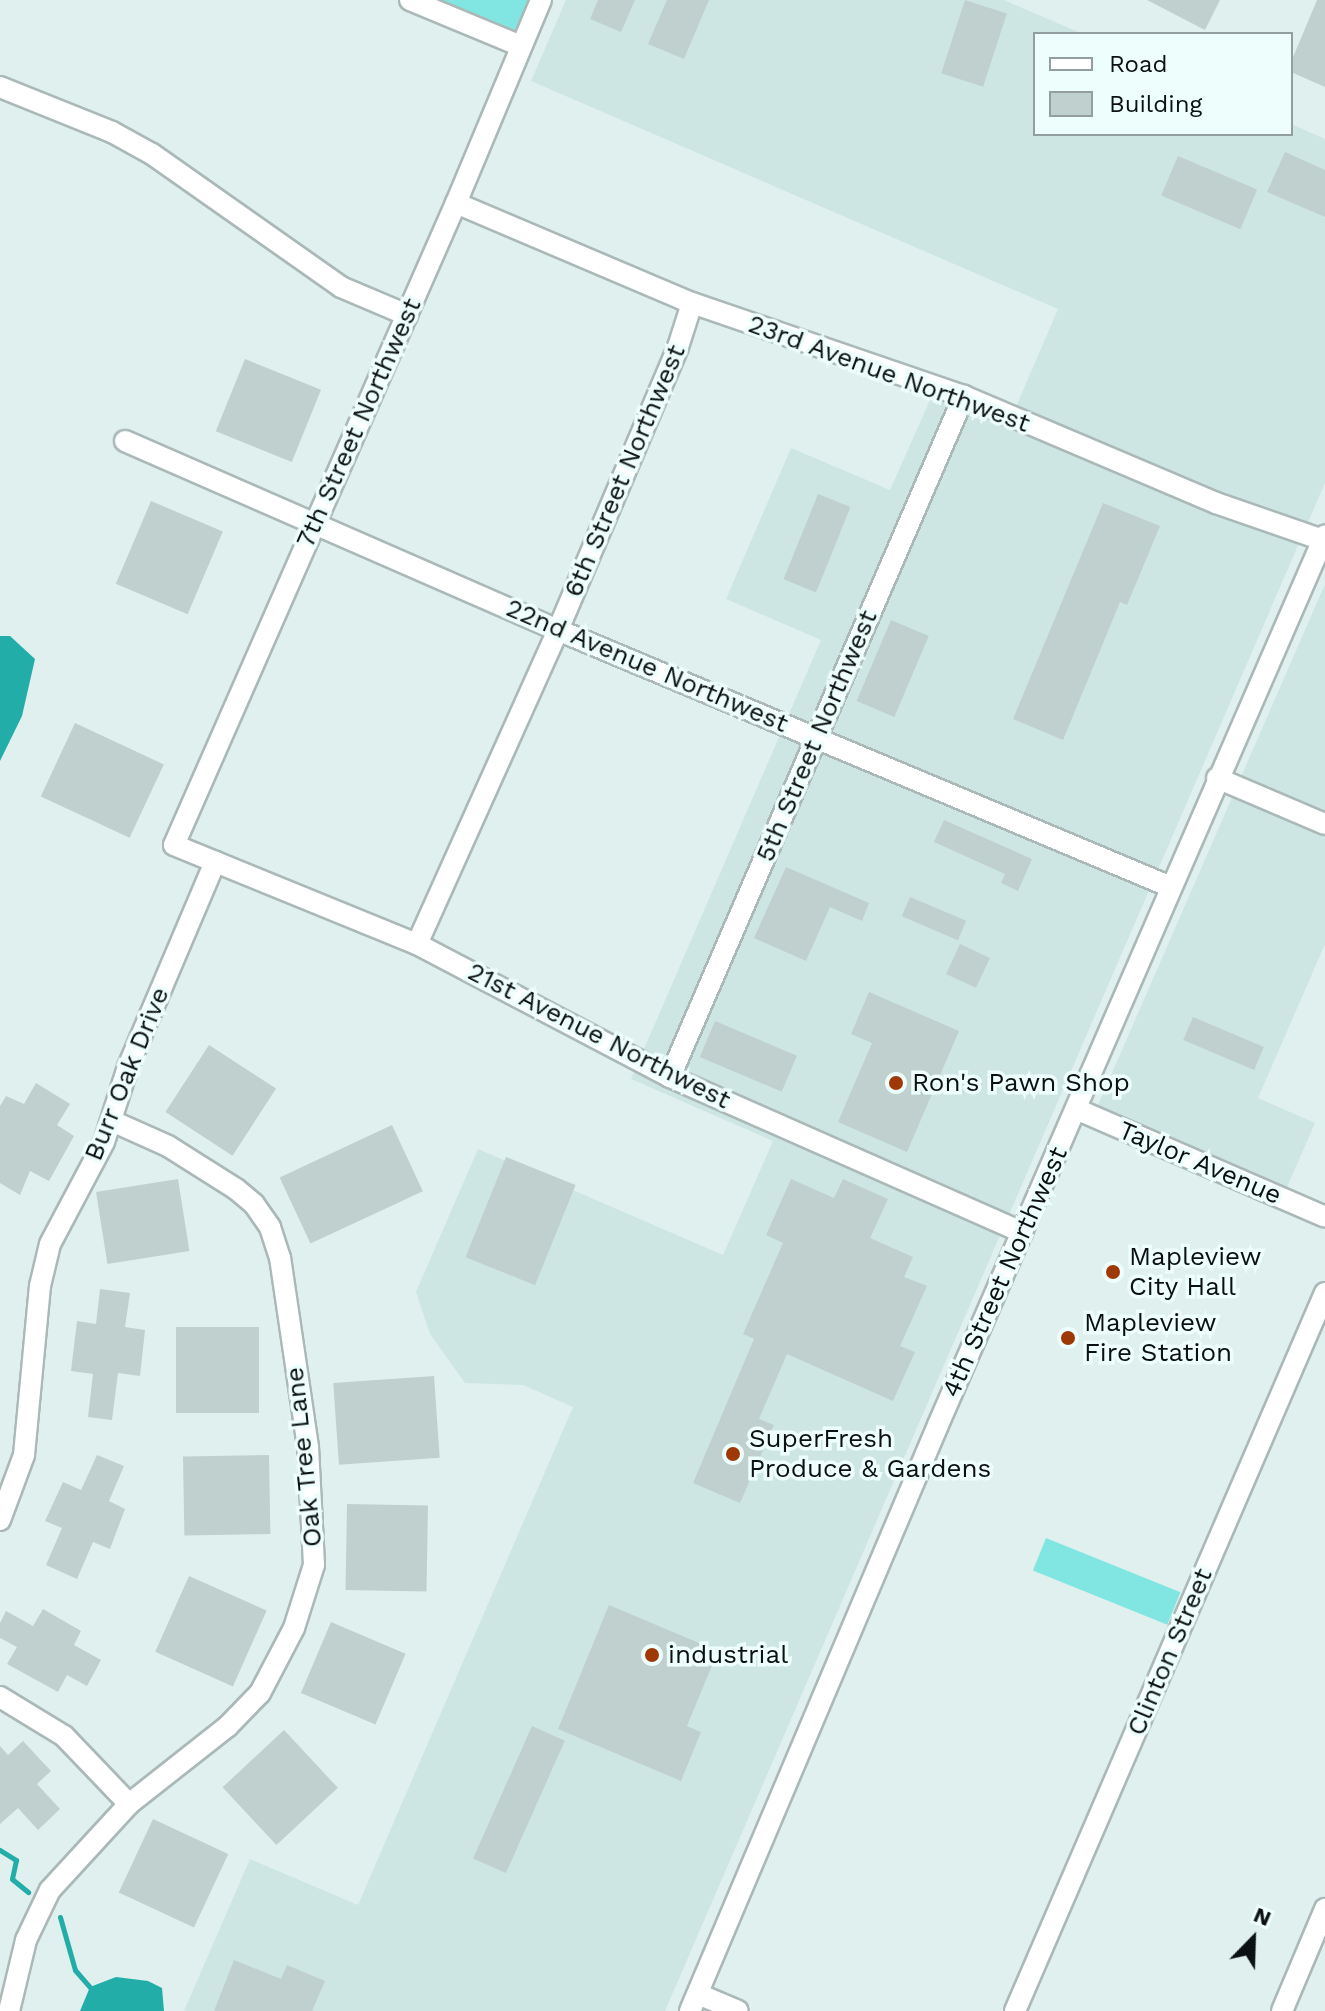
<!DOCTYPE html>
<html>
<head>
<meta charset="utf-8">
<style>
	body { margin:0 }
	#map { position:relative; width:1325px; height:2011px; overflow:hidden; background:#e0f0ef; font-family:"Work Sans",sans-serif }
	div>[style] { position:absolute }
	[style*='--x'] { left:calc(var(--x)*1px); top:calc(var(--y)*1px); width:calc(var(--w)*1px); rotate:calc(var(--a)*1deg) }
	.built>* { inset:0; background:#cde6e4 }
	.green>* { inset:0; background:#81e6e1; transform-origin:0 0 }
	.water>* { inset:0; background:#22ada9 }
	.stream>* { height:5px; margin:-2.5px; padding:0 2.5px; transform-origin:2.5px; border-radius:2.5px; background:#22ada9 }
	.building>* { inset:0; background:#c0d0ce; transform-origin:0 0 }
	.roads { filter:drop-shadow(2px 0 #aab9b8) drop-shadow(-2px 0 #aab9b8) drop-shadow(0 2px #aab9b8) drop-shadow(0 -2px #aab9b8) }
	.minor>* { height:20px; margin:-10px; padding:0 10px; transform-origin:10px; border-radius:10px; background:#fff }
	.dots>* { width:22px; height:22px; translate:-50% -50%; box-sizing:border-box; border:4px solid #edfefc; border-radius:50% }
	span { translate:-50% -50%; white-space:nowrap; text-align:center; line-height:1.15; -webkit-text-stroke:7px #edfefc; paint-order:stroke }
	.street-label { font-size:26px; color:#0b1010 }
	.poi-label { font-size:26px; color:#0b1010 }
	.left { translate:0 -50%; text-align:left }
	.legend { position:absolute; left:1033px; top:32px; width:260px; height:104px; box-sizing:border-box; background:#edfefc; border:2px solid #939f9e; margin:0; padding:10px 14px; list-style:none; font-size:24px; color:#0b1010 }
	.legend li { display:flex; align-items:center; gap:16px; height:40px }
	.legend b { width:40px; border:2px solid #939f9e }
	.north { position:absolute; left:1213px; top:1899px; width:80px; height:80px; -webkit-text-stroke:6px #edfefc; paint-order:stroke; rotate:23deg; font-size:22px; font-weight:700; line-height:32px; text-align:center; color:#0b1010 }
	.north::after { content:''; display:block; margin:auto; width:28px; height:36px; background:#0b1010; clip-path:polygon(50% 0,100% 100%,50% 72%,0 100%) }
</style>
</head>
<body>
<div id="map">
	<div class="built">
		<div style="clip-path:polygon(566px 0,1004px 0,1083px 34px,1035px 34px,1035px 134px,1291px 134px,1291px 124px,1325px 139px,1325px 483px,665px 2011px,184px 2011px,250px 1859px,358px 1905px,573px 1407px,523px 1385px,465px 1383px,430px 1334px,416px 1292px,478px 1149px,723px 1255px,773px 1141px,631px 1079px,821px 640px,726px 599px,791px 448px,890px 490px,934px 391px,1009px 423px,1058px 309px,531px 81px)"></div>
		<div style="clip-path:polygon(1325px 584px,1325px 944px,1258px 1098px,1315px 1123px,1277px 1210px,1088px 1128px)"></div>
	</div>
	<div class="green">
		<div style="clip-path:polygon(439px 0,529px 0,516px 33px)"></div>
		<div style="left:1046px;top:1538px;width:145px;height:35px;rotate:22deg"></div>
	</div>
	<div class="water">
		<div style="clip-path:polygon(0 636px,10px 636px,35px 659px,22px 716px,0 761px)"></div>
		<div style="clip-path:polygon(116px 1977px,148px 1981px,162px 1988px,164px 2011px,80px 2011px,90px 1987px)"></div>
	</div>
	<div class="stream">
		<div style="--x:0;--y:1850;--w:19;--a:32"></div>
		<div style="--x:16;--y:1860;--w:19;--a:102"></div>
		<div style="--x:12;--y:1879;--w:21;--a:39"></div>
		<div style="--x:60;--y:1917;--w:55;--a:74.2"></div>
		<div style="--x:75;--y:1970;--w:23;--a:49"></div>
	</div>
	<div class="building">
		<div style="clip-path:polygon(598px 0,635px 0,621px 32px,590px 19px)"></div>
		<div style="clip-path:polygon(667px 0,709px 0,684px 59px,648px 44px)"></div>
		<div style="left:965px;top:0;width:44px;height:77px;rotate:18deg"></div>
		<div style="clip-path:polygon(1147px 0,1220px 0,1205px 30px)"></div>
		<div style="clip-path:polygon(1317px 0,1325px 0,1325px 87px,1291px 72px,1291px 62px)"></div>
		<div style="clip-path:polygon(1285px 152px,1325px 170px,1325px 217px,1267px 192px)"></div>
		<div style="left:1178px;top:156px;width:86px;height:43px;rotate:23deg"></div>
		<div style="left:245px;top:359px;width:82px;height:78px;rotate:22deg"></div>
		<div style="left:818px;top:494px;width:35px;height:92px;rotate:22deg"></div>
		<div style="left:151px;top:501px;width:78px;height:90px;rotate:23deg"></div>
		<div style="clip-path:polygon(1103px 503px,1160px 526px,1127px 605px,1120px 602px,1063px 740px,1013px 719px)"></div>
		<div style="left:891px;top:620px;width:41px;height:88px;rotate:23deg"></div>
		<div style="left:75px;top:723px;width:98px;height:81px;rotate:25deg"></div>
		<div style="clip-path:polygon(944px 820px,1032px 859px,1018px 891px,1001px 883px,1005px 874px,934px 842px)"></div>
		<div style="clip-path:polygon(786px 867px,869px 903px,862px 921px,830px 907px,806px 961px,754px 938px)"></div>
		<div style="left:910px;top:897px;width:61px;height:21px;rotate:23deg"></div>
		<div style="left:960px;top:944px;width:33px;height:33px;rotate:25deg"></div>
		<div style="clip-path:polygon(869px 992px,959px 1031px,907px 1152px,838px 1122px,872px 1043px,851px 1034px)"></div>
		<div style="left:1193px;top:1017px;width:77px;height:25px;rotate:23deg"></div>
		<div style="left:715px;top:1021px;width:89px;height:39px;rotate:23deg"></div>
		<div style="left:209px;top:1045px;width:80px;height:80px;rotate:33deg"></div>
		<div style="clip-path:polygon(36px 1083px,70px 1104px,57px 1125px,74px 1136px,49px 1181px,30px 1171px,20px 1195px,0 1183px,0 1106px,6px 1096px,24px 1104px)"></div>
		<div style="left:392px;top:1125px;width:73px;height:124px;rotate:65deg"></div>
		<div style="left:506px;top:1157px;width:75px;height:108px;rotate:22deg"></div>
		<div style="left:178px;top:1179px;width:73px;height:83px;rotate:81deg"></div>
		<div style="clip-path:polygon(791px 1179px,834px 1198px,843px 1179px,888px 1199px,870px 1238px,913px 1257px,904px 1277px,927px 1286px,900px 1346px,915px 1352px,893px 1401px,787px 1354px,759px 1419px,774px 1425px,740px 1503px,693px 1483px,754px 1339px,743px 1334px,783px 1243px,766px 1235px)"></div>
		<div style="clip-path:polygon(100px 1289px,130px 1293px,125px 1327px,145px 1330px,140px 1376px,118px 1373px,112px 1420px,88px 1417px,93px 1374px,71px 1371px,77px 1321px,96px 1324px)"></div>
		<div style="left:176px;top:1327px;width:83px;height:86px"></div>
		<div style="left:434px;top:1376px;width:82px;height:101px;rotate:86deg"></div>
		<div style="clip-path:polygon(97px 1455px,124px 1466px,109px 1501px,125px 1509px,110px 1549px,93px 1542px,77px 1579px,46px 1565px,62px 1528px,45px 1521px,63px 1482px,81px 1490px)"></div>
		<div style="left:269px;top:1455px;width:79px;height:86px;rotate:89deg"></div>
		<div style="left:347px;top:1504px;width:81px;height:86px;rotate:1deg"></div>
		<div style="left:189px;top:1576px;width:85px;height:83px;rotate:24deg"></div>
		<div style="clip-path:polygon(609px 1605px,718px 1651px,687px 1726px,701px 1732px,681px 1781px,558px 1729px)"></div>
		<div style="clip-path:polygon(43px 1609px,81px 1631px,74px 1645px,101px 1660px,87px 1686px,67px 1675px,58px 1692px,7px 1664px,17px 1647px,0 1638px,0 1623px,6px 1611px,33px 1626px)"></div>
		<div style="left:331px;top:1622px;width:81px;height:77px;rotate:23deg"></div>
		<div style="left:532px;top:1726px;width:36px;height:145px;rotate:24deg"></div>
		<div style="left:284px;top:1730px;width:79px;height:84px;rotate:47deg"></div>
		<div style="clip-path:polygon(23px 1741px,51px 1771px,37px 1784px,60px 1809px,38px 1830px,18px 1808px,0 1824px,0 1746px,8px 1755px)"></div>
		<div style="left:153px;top:1819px;width:83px;height:81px;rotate:25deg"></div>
		<div style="clip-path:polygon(234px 1960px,281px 1979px,287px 1965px,325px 1981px,312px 2011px,214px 2011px)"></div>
	</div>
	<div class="roads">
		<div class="minor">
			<div style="--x:410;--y:0;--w:120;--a:22.5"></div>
			<div style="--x:541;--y:0;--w:220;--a:112.7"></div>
			<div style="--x:456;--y:203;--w:701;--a:113.71"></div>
			<div style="--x:174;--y:845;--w:262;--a:22.2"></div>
			<div style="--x:417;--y:944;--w:286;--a:27.7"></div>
			<div style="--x:670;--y:1077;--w:385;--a:23.8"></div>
			<div style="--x:0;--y:87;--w:121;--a:21.9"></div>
			<div style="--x:112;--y:132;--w:46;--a:28.8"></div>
			<div style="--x:152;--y:154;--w:231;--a:35.1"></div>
			<div style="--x:341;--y:287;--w:72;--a:23"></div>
			<div style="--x:456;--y:203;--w:256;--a:23"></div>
			<div style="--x:692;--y:303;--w:287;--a:18.9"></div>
			<div style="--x:964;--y:396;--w:274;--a:23"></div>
			<div style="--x:1216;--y:503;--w:113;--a:19.1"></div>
			<div style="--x:125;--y:441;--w:472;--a:23.6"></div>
			<div style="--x:558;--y:630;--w:665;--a:22.75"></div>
			<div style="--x:1217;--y:778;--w:117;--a:23.1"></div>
			<div style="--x:417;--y:944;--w:344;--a:-65.8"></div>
			<div style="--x:558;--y:630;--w:307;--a:-67"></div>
			<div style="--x:678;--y:347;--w:46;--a:-72.3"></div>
			<div style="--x:670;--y:1077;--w:742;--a:-66.65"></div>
			<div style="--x:1076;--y:1109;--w:271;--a:23.4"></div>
			<div style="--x:0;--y:1520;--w:69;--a:-69.7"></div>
			<div style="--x:24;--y:1455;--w:170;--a:-84.6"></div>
			<div style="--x:40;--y:1286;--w:43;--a:-76.6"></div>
			<div style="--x:50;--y:1244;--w:115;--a:-62.1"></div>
			<div style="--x:104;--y:1142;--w:79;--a:-72.3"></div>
			<div style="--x:128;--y:1067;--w:223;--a:-67"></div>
			<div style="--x:0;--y:1697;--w:75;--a:31.4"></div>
			<div style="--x:64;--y:1736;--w:94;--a:46.3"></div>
			<div style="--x:698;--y:1994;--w:43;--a:23"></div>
			<div style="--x:9;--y:2011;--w:73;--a:-76.5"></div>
			<div style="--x:26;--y:1940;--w:55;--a:-64.4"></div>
			<div style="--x:50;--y:1890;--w:117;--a:-47.4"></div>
			<div style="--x:129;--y:1804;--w:125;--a:-38.2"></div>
			<div style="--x:227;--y:1727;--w:47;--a:-45.9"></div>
			<div style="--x:260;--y:1693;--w:73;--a:-62.4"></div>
			<div style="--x:294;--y:1628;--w:66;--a:-72.4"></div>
			<div style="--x:314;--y:1565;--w:118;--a:-92.9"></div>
			<div style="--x:308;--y:1447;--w:191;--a:-98.4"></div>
			<div style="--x:280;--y:1258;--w:33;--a:-108"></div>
			<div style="--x:270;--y:1227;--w:28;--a:-125"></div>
			<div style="--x:254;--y:1204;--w:23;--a:-140"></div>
			<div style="--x:236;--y:1189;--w:80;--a:-147.7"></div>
			<div style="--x:168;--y:1146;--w:61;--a:-155.9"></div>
			<div style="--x:690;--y:2011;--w:636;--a:-67.06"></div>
			<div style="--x:938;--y:1425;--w:970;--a:-66.5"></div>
			<div style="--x:1015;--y:2011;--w:782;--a:-66.65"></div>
			<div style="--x:1282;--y:2011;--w:111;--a:-67.1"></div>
		</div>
	</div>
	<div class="dots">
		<div style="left:896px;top:1083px;background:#9e3906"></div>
		<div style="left:1113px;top:1272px;background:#9e3906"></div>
		<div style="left:1068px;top:1338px;background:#9e3906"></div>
		<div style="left:733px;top:1454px;background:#9e3906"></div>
		<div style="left:652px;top:1655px;background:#9e3906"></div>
	</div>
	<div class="street-label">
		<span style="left:889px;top:374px;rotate:20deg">23rd Avenue Northwest</span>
		<span style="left:359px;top:423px;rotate:-66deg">7th Street Northwest</span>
		<span style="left:625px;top:471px;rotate:-67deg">6th Street Northwest</span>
		<span style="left:647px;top:666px;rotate:23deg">22nd Avenue Northwest</span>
		<span style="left:817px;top:736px;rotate:-67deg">5th Street Northwest</span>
		<span style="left:599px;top:1036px;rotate:27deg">21st Avenue Northwest</span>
		<span style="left:127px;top:1074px;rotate:-68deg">Burr Oak Drive</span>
		<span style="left:1200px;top:1163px;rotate:23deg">Taylor Avenue</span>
		<span style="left:1005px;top:1272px;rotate:-66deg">4th Street Northwest</span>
		<span style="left:304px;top:1457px;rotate:-96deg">Oak Tree Lane</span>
		<span style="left:1170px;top:1652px;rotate:-67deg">Clinton Street</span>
	</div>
	<div class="poi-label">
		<span class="left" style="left:912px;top:1083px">Ron's Pawn Shop</span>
		<span class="left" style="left:1129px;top:1272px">Mapleview<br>City Hall</span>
		<span class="left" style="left:1084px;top:1338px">Mapleview<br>Fire Station</span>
		<span class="left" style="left:749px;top:1454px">SuperFresh<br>Produce &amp; Gardens</span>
		<span class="left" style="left:668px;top:1655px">industrial</span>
	</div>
	<ul class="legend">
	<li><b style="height:10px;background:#fff"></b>Road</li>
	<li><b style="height:22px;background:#c0d0ce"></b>Building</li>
	</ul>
	<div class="north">N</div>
</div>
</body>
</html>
